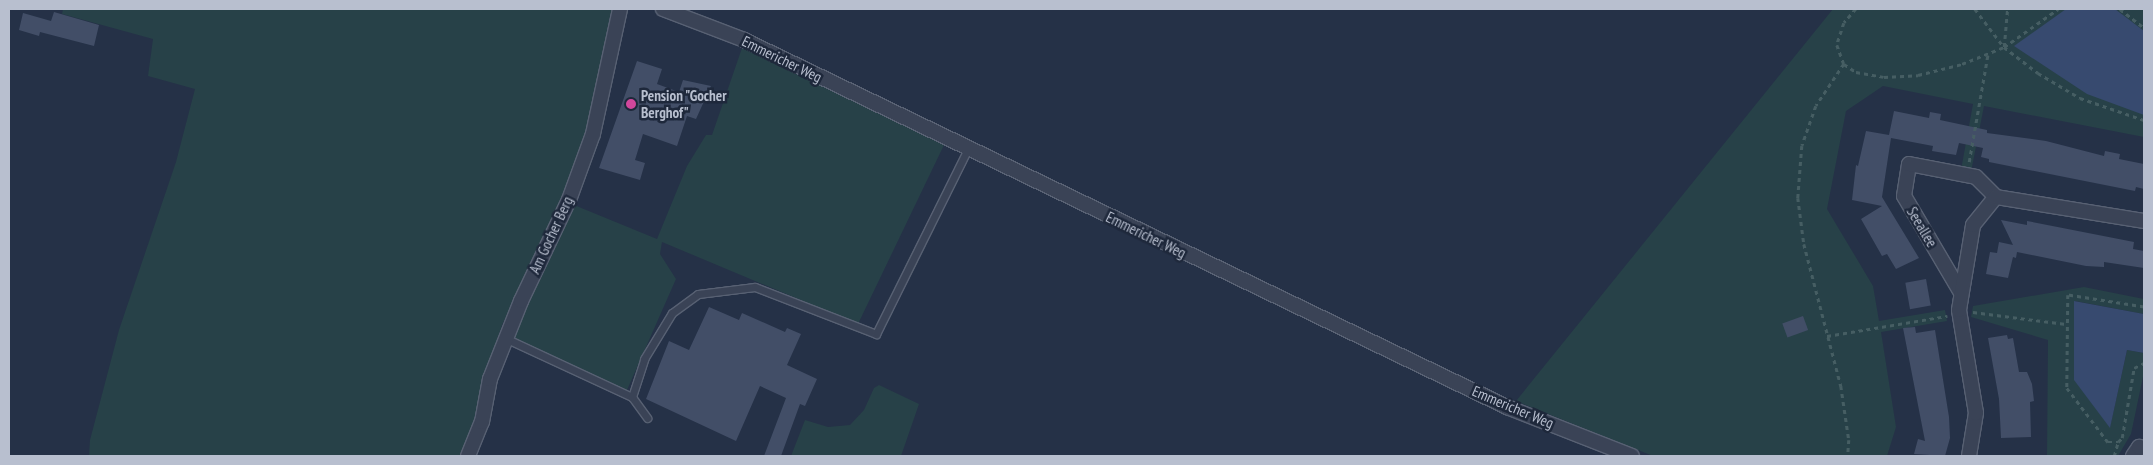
<!DOCTYPE html>
<html>
<head>
<meta charset="utf-8">
<style>
	body { margin:0 }
	#map { position:relative; width:2153px; height:465px; overflow:hidden; background:#253147; font-family:"PT Sans Narrow",sans-serif }
	div>[style] { position:absolute }
	[style*='--x'] { left:calc(var(--x)*1px); top:calc(var(--y)*1px); width:calc(var(--w)*1px); rotate:calc(var(--a)*1deg) }
	.green>* { inset:0; background:#274148 }
	.water>* { inset:0; background:#374a6f }
	.building>* { inset:0; background:#424e67; transform-origin:0 0 }
	.path>* { height:2.5px; margin-top:-1.25px; transform-origin:0; background:repeating-linear-gradient(90deg,#465e63 0 4px,transparent 0 8px) }
	.roads { filter:drop-shadow(1px 0 #586173) drop-shadow(-1px 0 #586173) drop-shadow(0 1px #586173) drop-shadow(0 -1px #586173) }
	.lane>* { height:7px; margin:-3.5px; padding:0 3.5px; transform-origin:3.5px; border-radius:3.5px; background:#3a4356 }
	.street>* { height:14px; margin:-7px; padding:0 7px; transform-origin:7px; border-radius:7px; background:#3a4356 }
	.dots>* { width:14px; height:14px; translate:-50% -50%; box-sizing:border-box; border:2px solid #1e283b; border-radius:50% }
	span { translate:-50% -50%; white-space:nowrap; text-align:center; line-height:1.15; -webkit-text-stroke:5px #1e283b; paint-order:stroke }
	.street-label { font-size:15px; color:#b8bfcf }
	.poi-label { font-size:15px; color:#b8bfcf; font-weight:700 }
	.left { translate:0 -50%; text-align:left }
	.frame { position:absolute; inset:0; border:10px solid #b8bfcf; pointer-events:none }
</style>
</head>
<body>
<div id="map">
	<div class="green">
		<div style="clip-path:polygon(63px 9px,612px 9px,586px 137px,558px 209px,502px 325px,483px 385px,479px 420px,464px 456px,89px 456px,90px 440px,119px 330px,176px 162px,195px 89px,148px 76px,153px 39px,62px 14px)"></div>
		<div style="clip-path:polygon(1833px 9px,2144px 9px,2144px 137px,1984px 106px,1971px 172px,1961px 170px,1973px 104px,1883px 86px,1846px 111px,1827px 209px,1873px 286px,1879px 321px,1945px 310px,1947px 321px,1881px 332px,1896px 427px,1887px 456px,1653px 456px,1516px 401px)"></div>
		<div style="clip-path:polygon(742px 48px,944px 145px,858px 324px,662px 242px,660px 254px,676px 279px,627px 390px,515px 338px,528px 300px,574px 205px,657px 239px,687px 166px,706px 135px,712px 135px)"></div>
		<div style="clip-path:polygon(2084px 287px,2144px 299px,2144px 314px,2075px 301px,2110px 427px,2127px 350px,2144px 353px,2144px 372px,2131px 434px,2118px 456px,2047px 456px,2048px 340px,1971px 317px,1973px 306px)"></div>
		<div style="clip-path:polygon(879px 385px,919px 404px,901px 456px,791px 456px,805px 420px,828px 427px,850px 425px,864px 410px,874px 388px)"></div>
	</div>
	<div class="water">
		<div style="clip-path:polygon(2066px 9px,2115px 9px,2144px 31px,2144px 115px,2087px 94px,2014px 46px)"></div>
		<div style="clip-path:polygon(2074px 301px,2144px 314px,2144px 353px,2127px 350px,2110px 428px,2074px 380px)"></div>
	</div>
	<div class="building">
		<div style="clip-path:polygon(54px 12px,99px 25px,94px 46px,40px 32px,39px 36px,19px 30px,23px 13px,51px 21px)"></div>
		<div style="clip-path:polygon(637px 61px,662px 69px,657px 84px,679px 92px,683px 80px,711px 86px,696px 119px,687px 116px,677px 146px,643px 134px,635px 160px,645px 163px,640px 180px,599px 168px)"></div>
		<div style="clip-path:polygon(1894px 111px,1929px 118px,1930px 112px,1941px 114px,1940px 120px,1987px 130px,1987px 133px,2046px 141px,2104px 156px,2105px 151px,2120px 154px,2119px 159px,2144px 164px,2144px 189px,2136px 187px,2135px 191px,1989px 162px,1989px 159px,1981px 157px,1983px 148px,1959px 143px,1956px 155px,1932px 151px,1933px 146px,1891px 138px,1882px 197px,1919px 258px,1896px 269px,1887px 254px,1882px 256px,1861px 219px,1882px 206px,1852px 200px,1856px 165px,1858px 166px,1866px 131px,1889px 135px)"></div>
		<div style="clip-path:polygon(2001px 220px,2027px 225px,2027px 221px,2134px 242px,2133px 249px,2144px 251px,2144px 268px,2104px 262px,2104px 267px,2086px 266px,2017px 252px,2016px 258px,2013px 257px,2008px 278px,1986px 274px,1990px 252px,1997px 253px,1999px 242px,2013px 245px)"></div>
		<div style="left:1926px;top:279px;width:27px;height:21px;rotate:80deg"></div>
		<div style="clip-path:polygon(709px 307px,739px 320px,742px 313px,785px 332px,787px 328px,801px 334px,787px 365px,817px 379px,805px 406px,800px 404px,781px 456px,764px 456px,786px 398px,760px 386px,736px 441px,646px 399px,669px 341px,689px 350px)"></div>
		<div style="left:1803px;top:316px;width:15px;height:22px;rotate:70deg"></div>
		<div style="clip-path:polygon(1915px 327px,1916px 333px,1935px 330px,1949px 417px,1950px 438px,1945px 456px,1914px 454px,1918px 439px,1925px 441px,1903px 328px)"></div>
		<div style="clip-path:polygon(2007px 335px,2008px 339px,2013px 338px,2019px 372px,2027px 372px,2032px 384px,2034px 401px,2030px 402px,2031px 437px,2001px 438px,1999px 399px,1988px 338px)"></div>
	</div>
	<div class="path">
		<div style="--x:1856;--y:9;--w:18;--a:131"></div>
		<div style="--x:1844;--y:23;--w:23;--a:108"></div>
		<div style="--x:1837;--y:45;--w:20;--a:70"></div>
		<div style="--x:1844;--y:64;--w:14;--a:34"></div>
		<div style="--x:1856;--y:72;--w:28;--a:10"></div>
		<div style="--x:1884;--y:77;--w:34;--a:-3"></div>
		<div style="--x:1918;--y:75;--w:45;--a:-14"></div>
		<div style="--x:1962;--y:64;--w:45;--a:-22"></div>
		<div style="--x:2004;--y:47;--w:66;--a:-35.1"></div>
		<div style="--x:1975;--y:9;--w:48;--a:52.7"></div>
		<div style="--x:2004;--y:47;--w:43;--a:37.4"></div>
		<div style="--x:2038;--y:73;--w:49;--a:30.8"></div>
		<div style="--x:2080;--y:98;--w:68;--a:19"></div>
		<div style="--x:2120;--y:9;--w:31;--a:38"></div>
		<div style="--x:2004;--y:47;--w:38;--a:-85"></div>
		<div style="--x:1844;--y:64;--w:50;--a:123.7"></div>
		<div style="--x:1816;--y:106;--w:42;--a:109.3"></div>
		<div style="--x:1802;--y:146;--w:52;--a:94.4"></div>
		<div style="--x:1798;--y:198;--w:46;--a:82.6"></div>
		<div style="--x:1804;--y:244;--w:147;--a:75.4"></div>
		<div style="--x:1841;--y:386;--w:55;--a:81.6"></div>
		<div style="--x:1849;--y:440;--w:16;--a:94"></div>
		<div style="--x:1969;--y:162;--w:111;--a:-80.1"></div>
		<div style="--x:2144;--y:307;--w:77;--a:-171"></div>
		<div style="--x:2068;--y:295;--w:93;--a:90.6"></div>
		<div style="--x:2067;--y:388;--w:68;--a:52.8"></div>
		<div style="--x:2108;--y:442;--w:10;--a:0"></div>
		<div style="--x:2118;--y:442;--w:6;--a:-45"></div>
		<div style="--x:2122;--y:438;--w:71;--a:-80.3"></div>
		<div style="--x:2134;--y:368;--w:11;--a:-27"></div>
		<div style="--x:1973;--y:312;--w:94;--a:7.4"></div>
		<div style="--x:1827;--y:336;--w:122;--a:-9.5"></div>
		<div style="--x:2114;--y:456;--w:15;--a:-74"></div>
	</div>
	<div class="roads">
		<div class="lane">
			<div style="--x:507;--y:339;--w:138;--a:24.9"></div>
			<div style="--x:632;--y:397;--w:26;--a:54"></div>
			<div style="--x:632;--y:397;--w:40;--a:-72"></div>
			<div style="--x:644;--y:359;--w:54;--a:-58.7"></div>
			<div style="--x:672;--y:313;--w:32;--a:-36"></div>
			<div style="--x:698;--y:294;--w:57;--a:-7"></div>
			<div style="--x:755;--y:287;--w:130;--a:21.2"></div>
			<div style="--x:876;--y:334;--w:207;--a:-63.6"></div>
		</div>
		<div class="street">
			<div style="--x:663;--y:9;--w:87;--a:20.9"></div>
			<div style="--x:744;--y:40;--w:847;--a:25.69"></div>
			<div style="--x:1507;--y:407;--w:134;--a:21.4"></div>
			<div style="--x:1960;--y:291;--w:110;--a:-120.5"></div>
			<div style="--x:1904;--y:196;--w:32;--a:-81"></div>
			<div style="--x:1909;--y:164;--w:68;--a:11"></div>
			<div style="--x:1976;--y:177;--w:28;--a:45"></div>
			<div style="--x:468;--y:456;--w:37;--a:-68"></div>
			<div style="--x:482;--y:422;--w:44;--a:-79.5"></div>
			<div style="--x:490;--y:379;--w:84;--a:-68.3"></div>
			<div style="--x:521;--y:301;--w:112;--a:-64.6"></div>
			<div style="--x:569;--y:200;--w:70;--a:-70"></div>
			<div style="--x:593;--y:134;--w:128;--a:-77.8"></div>
			<div style="--x:1969;--y:456;--w:44;--a:-80.8"></div>
			<div style="--x:1976;--y:413;--w:104;--a:-99.4"></div>
			<div style="--x:1959;--y:310;--w:86;--a:-80.6"></div>
			<div style="--x:1973;--y:225;--w:36;--a:-51"></div>
			<div style="--x:1996;--y:197;--w:150;--a:9.2"></div>
			<div style="--x:2133;--y:456;--w:11;--a:-56"></div>
			<div style="--x:2139;--y:447;--w:5;--a:11"></div>
		</div>
	</div>
	<div class="dots">
		<div style="left:631px;top:104px;background:#d1479c"></div>
	</div>
	<div class="street-label">
		<span style="left:782px;top:59px;rotate:26deg">Emmericher Weg</span>
		<span style="left:1922px;top:227px;rotate:59deg">Seeallee</span>
		<span style="left:551px;top:235px;rotate:-65deg">Am Gocher Berg</span>
		<span style="left:1146px;top:235px;rotate:26deg">Emmericher Weg</span>
		<span style="left:1513px;top:407px;rotate:23deg">Emmericher Weg</span>
	</div>
	<div class="poi-label">
		<span class="left" style="left:641px;top:104px">Pension "Gocher<br>Berghof"</span>
	</div>
	<div class="frame"></div>
</div>
</body>
</html>
